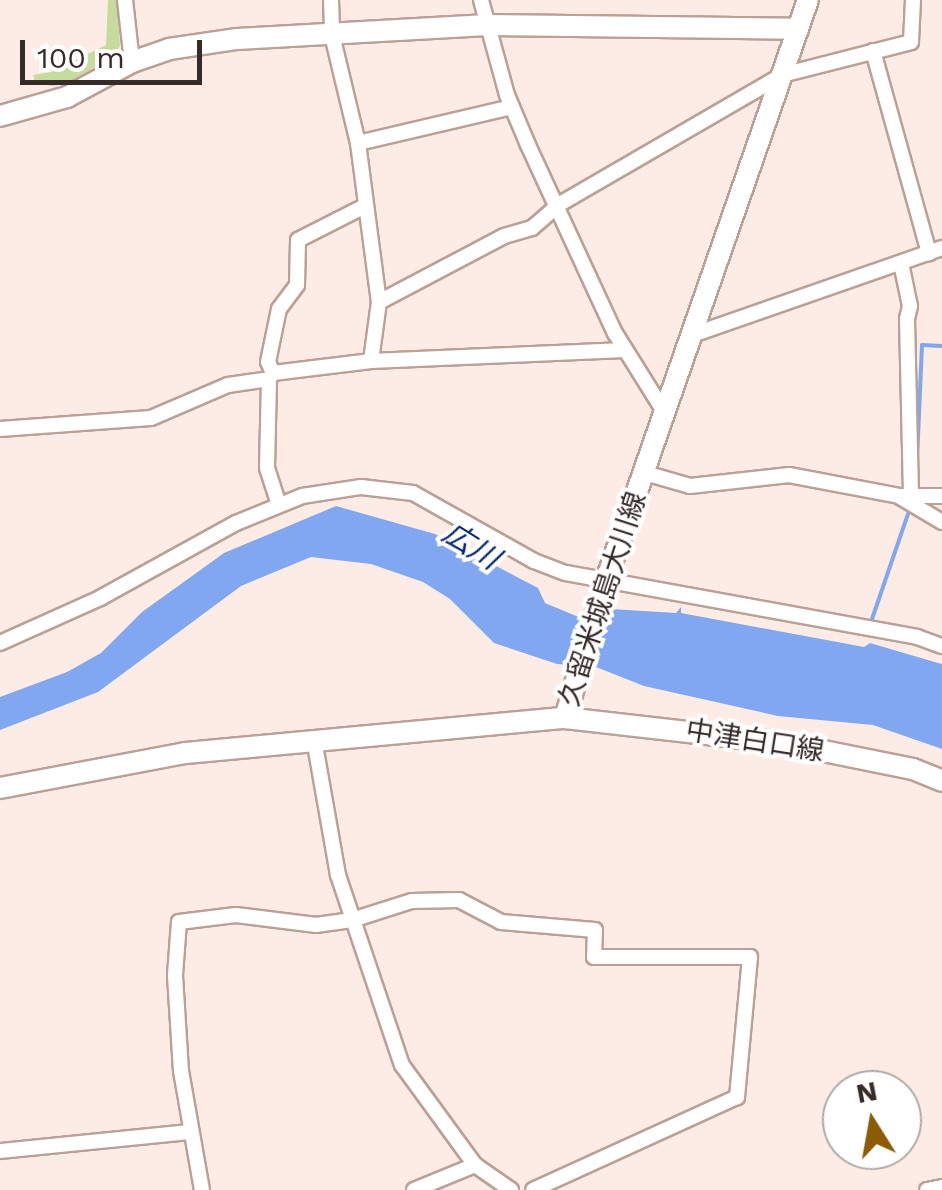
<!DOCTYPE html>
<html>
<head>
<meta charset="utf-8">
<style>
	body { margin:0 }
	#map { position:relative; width:942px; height:1190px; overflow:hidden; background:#fdece6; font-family:"Work Sans","Noto Sans JP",sans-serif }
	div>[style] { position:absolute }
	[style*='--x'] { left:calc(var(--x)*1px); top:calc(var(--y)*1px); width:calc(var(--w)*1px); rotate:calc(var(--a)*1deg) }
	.green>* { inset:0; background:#c6db9e }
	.water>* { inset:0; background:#80a7ef }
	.stream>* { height:4px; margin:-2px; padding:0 2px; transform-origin:2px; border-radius:2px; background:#80a7ef }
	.roads { filter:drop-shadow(2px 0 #baa096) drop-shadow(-2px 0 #baa096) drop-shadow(0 2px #baa096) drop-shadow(0 -2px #baa096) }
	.street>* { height:14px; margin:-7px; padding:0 7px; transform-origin:7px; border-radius:7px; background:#fff }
	.secondary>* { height:20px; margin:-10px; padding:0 10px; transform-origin:10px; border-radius:10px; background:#fff }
	.primary>* { height:20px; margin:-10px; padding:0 10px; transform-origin:10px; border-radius:10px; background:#fff }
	span { translate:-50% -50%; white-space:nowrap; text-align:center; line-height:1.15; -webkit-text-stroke:8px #fefefe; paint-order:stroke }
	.street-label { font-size:28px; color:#362b28 }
	.water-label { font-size:30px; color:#022577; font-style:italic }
	.north { position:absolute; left:822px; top:1070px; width:100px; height:100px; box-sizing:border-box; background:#fefefe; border:2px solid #aeaaa8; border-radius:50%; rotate:349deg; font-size:28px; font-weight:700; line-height:40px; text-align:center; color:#362b28 }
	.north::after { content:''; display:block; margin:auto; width:35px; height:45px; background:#8c5b04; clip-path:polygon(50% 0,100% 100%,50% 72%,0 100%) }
	.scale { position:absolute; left:20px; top:40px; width:182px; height:45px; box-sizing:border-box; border:5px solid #362b28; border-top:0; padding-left:12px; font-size:30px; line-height:35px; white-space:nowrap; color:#362b28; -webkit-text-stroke:8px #fefefe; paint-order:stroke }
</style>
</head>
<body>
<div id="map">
	<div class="green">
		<div style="clip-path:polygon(108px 0,117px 0,120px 46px,114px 56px,67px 83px,53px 86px,35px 82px,33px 75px,51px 72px,106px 45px)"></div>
	</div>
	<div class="water">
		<div style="clip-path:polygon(336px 506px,435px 534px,538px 588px,545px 603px,581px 618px,611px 609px,676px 613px,681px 607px,681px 613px,864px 647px,870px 643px,938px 663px,942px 664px,942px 749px,873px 725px,778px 716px,644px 686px,596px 667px,557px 664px,494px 643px,450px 599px,423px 582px,371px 564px,311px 557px,241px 586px,98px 692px,0 730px,0 697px,67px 672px,101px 653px,142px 612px,224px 553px)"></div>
	</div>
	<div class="stream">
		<div style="--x:917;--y:460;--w:115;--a:-87.5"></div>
		<div style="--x:922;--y:345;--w:20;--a:3"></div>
		<div style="--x:871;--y:622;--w:120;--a:-71.1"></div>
	</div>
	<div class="roads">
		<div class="street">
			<div style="--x:125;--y:0;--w:62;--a:83.6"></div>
			<div style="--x:331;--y:0;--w:35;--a:88"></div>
			<div style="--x:332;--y:35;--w:111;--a:76.5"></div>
			<div style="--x:358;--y:143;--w:160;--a:82.5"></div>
			<div style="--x:481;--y:0;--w:98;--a:74.7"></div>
			<div style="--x:507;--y:95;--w:54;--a:67.2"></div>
			<div style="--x:528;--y:145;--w:207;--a:65.2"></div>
			<div style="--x:615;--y:333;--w:94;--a:58"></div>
			<div style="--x:873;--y:51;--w:210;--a:74.5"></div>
			<div style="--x:358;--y:143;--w:158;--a:-13.2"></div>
			<div style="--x:901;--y:263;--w:44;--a:78.2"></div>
			<div style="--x:910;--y:306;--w:13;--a:103"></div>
			<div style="--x:907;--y:319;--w:177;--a:88.7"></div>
			<div style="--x:692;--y:335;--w:265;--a:-19.2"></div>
			<div style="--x:371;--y:361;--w:254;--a:-2.5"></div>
			<div style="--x:273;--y:373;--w:12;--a:-114"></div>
			<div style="--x:268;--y:362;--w:54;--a:-78.3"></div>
			<div style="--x:279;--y:309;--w:30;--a:-53"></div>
			<div style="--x:297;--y:285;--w:45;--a:-88.7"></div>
			<div style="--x:298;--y:240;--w:75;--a:-26.9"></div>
			<div style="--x:0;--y:429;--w:151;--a:-4.2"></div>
			<div style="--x:151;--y:418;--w:84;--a:-23.2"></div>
			<div style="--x:228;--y:385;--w:41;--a:-8.3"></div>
			<div style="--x:645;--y:473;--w:47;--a:16.1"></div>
			<div style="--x:690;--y:486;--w:100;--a:-6.3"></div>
			<div style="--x:789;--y:475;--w:112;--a:10.8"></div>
			<div style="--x:899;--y:496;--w:43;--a:0"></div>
			<div style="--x:900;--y:497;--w:49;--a:30.8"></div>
			<div style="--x:279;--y:505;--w:39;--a:-108"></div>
			<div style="--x:267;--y:468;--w:89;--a:-88.7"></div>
			<div style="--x:269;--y:379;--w:7;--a:-56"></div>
			<div style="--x:273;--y:373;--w:99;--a:-7"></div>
			<div style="--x:371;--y:361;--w:60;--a:-82.3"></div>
			<div style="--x:379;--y:302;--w:141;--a:-27.8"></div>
			<div style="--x:504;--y:236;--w:29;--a:-16"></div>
			<div style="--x:532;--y:228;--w:35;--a:-41"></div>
			<div style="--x:558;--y:205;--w:259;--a:-30.1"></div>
			<div style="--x:782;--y:75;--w:133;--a:-14.3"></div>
			<div style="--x:911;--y:42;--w:42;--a:-87.3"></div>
			<div style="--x:0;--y:643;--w:110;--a:-24.2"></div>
			<div style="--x:100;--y:598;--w:155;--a:-28.9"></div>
			<div style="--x:236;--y:523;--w:71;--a:-22.2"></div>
			<div style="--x:302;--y:496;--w:60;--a:-8.7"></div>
			<div style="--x:361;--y:487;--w:52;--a:6.6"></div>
			<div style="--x:413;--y:493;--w:139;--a:29.3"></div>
			<div style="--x:534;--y:561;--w:34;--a:21"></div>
			<div style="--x:566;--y:573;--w:357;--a:10.3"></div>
			<div style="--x:917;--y:637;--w:27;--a:20"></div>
			<div style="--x:314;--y:739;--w:138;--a:80"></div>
			<div style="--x:338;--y:875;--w:200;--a:71.4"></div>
			<div style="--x:402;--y:1065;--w:124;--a:53.9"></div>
			<div style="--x:475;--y:1165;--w:44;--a:34.8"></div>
			<div style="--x:0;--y:1151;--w:191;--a:-5.7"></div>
			<div style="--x:202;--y:1190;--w:121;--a:-100"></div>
			<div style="--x:181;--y:1071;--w:96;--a:-93.6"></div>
			<div style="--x:175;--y:975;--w:53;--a:-85.7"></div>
			<div style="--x:179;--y:922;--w:57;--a:-7"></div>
			<div style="--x:236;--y:915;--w:81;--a:7.1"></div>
			<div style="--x:316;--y:925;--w:36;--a:-8"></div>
			<div style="--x:352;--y:920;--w:63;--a:-17.6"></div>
			<div style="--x:412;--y:901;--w:47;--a:-1.2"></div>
			<div style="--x:459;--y:900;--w:47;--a:27.6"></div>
			<div style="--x:501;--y:922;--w:94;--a:4.9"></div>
			<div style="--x:595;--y:930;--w:27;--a:92"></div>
			<div style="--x:594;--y:957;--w:156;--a:0"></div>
			<div style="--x:750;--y:957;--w:141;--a:95.3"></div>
			<div style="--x:737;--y:1097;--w:224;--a:155.5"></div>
			<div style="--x:414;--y:1190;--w:66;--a:-22.3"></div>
			<div style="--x:927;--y:1190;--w:15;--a:-11"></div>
		</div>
		<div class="secondary">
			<div style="--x:0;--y:116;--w:70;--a:-15.8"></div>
			<div style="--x:67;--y:97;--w:74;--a:-28.3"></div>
			<div style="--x:132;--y:62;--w:39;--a:-19"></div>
			<div style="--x:169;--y:49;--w:69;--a:-8.4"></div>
			<div style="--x:237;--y:39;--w:251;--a:-3.2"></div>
			<div style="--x:488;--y:25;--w:310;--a:0.7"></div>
			<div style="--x:565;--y:718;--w:220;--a:6.5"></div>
			<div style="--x:784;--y:743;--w:132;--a:11.4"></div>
			<div style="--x:913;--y:769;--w:31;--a:22"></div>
		</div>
		<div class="primary">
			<div style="--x:0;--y:788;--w:188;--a:-10.7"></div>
			<div style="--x:185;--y:753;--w:382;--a:-5.3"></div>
			<div style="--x:565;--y:718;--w:138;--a:-73.5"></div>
			<div style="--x:604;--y:586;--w:620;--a:-70.81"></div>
		</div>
	</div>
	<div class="street-label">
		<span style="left:603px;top:599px;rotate:-72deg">久留米城島大川線</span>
		<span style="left:755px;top:741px;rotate:9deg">中津白口線</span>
	</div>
	<div class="water-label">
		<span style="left:471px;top:546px;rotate:32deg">広川</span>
	</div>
	<div class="north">N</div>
	<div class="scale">100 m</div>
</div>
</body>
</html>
